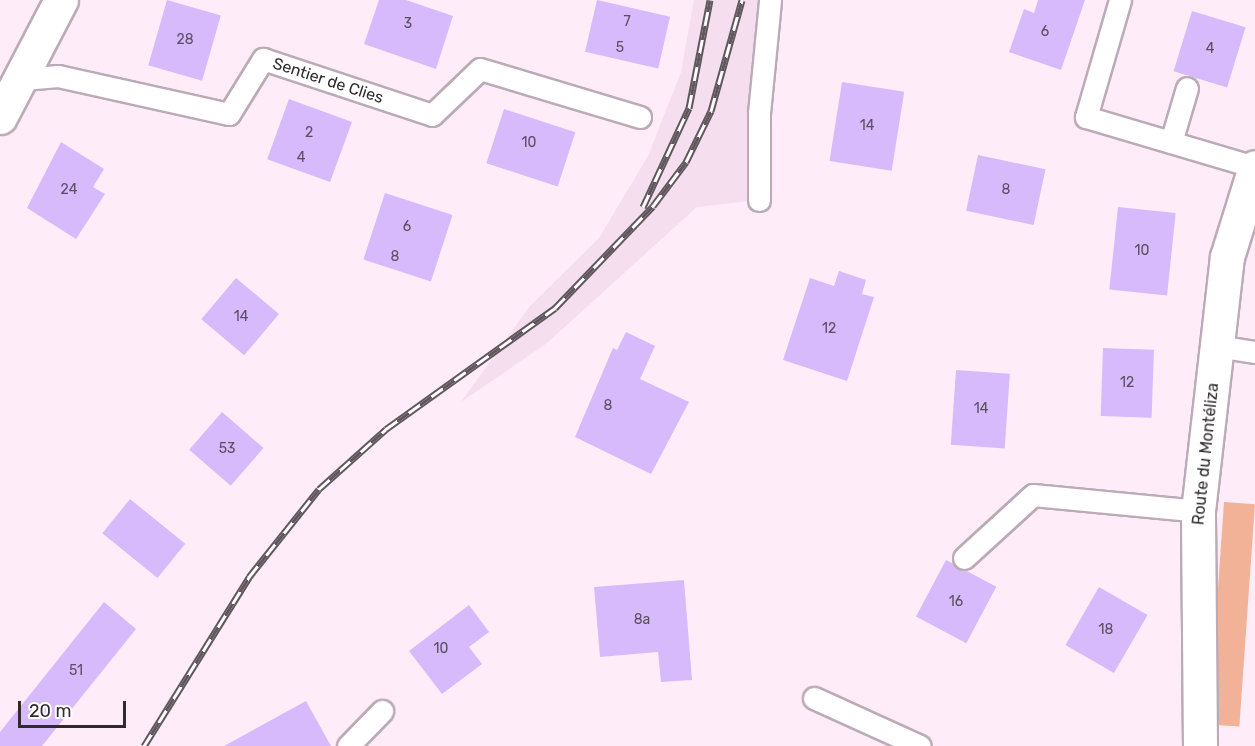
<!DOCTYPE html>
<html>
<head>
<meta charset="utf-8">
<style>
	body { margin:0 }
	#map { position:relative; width:1255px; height:746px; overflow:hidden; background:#feedf8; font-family:Rubik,sans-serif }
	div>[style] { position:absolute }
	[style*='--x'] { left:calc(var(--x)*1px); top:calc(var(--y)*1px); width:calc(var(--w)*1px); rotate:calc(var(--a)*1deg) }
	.built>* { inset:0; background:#f5deee }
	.green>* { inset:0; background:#f2b298; transform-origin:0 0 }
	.building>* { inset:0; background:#d6bafb; transform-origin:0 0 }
	.roads { filter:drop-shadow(2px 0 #bbabb6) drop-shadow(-2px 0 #bbabb6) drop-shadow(0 2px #bbabb6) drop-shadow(0 -2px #bbabb6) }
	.lane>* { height:21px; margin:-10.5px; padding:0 10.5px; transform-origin:10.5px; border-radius:10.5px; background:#fff }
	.street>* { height:33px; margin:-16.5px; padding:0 16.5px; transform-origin:16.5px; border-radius:16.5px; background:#fff }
	.rail>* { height:7px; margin-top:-3.5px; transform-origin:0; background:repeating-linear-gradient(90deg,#fff 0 14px,#60575d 0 28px); box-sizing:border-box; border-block:2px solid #60575d }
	span { translate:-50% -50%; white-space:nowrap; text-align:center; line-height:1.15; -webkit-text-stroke:4.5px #fff; paint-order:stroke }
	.number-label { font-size:14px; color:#5a4e61 }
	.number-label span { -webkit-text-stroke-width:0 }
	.street-label { font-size:16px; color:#302a2e }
	.scale { position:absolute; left:18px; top:701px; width:108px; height:27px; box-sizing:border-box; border:3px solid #302a2e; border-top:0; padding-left:8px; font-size:18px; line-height:21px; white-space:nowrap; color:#302a2e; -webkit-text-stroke:4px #fff; paint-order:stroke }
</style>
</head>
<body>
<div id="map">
	<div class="built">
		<div style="clip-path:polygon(694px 0,770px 0,759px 200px,697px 207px,547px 343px,461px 402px,530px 306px,599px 238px,648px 156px,681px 72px)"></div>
	</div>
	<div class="green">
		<div style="left:1224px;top:502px;width:31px;height:223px;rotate:4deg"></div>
	</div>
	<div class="building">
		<div style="left:167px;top:0;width:56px;height:68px;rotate:16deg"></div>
		<div style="clip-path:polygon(379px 0,406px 0,453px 16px,436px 69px,364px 44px)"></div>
		<div style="left:597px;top:0;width:75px;height:53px;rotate:13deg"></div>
		<div style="clip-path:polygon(1038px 0,1085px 0,1061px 70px,1009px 52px,1024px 9px,1034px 13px)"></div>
		<div style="left:1192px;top:11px;width:56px;height:63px;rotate:17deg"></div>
		<div style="left:842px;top:82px;width:63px;height:80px;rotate:9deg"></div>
		<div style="left:289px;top:99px;width:67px;height:64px;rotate:20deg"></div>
		<div style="left:504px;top:109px;width:75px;height:57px;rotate:18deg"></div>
		<div style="clip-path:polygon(61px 142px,104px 169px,93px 187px,105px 194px,76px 239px,27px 208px)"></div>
		<div style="left:978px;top:155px;width:69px;height:57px;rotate:12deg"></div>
		<div style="left:385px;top:193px;width:71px;height:70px;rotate:18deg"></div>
		<div style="left:1118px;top:207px;width:58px;height:83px;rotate:6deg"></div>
		<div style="clip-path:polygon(839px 271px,866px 280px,862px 294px,874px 297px,847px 381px,783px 360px,810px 278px,834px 286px)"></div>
		<div style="left:236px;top:278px;width:56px;height:54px;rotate:40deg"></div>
		<div style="clip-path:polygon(626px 332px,655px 346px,640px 379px,689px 402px,651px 474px,575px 437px,613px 348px,617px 350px)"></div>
		<div style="left:1103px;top:348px;width:51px;height:68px;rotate:2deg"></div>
		<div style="left:956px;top:370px;width:54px;height:75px;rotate:4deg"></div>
		<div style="left:222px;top:412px;width:55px;height:50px;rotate:41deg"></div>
		<div style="left:130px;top:499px;width:71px;height:44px;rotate:39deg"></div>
		<div style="left:946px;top:560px;width:57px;height:64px;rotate:28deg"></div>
		<div style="clip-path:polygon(684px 580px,692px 680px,661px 682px,658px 652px,600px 657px,594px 587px)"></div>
		<div style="left:1099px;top:587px;width:56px;height:67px;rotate:30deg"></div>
		<div style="clip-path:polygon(104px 602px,136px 629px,42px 746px,0 746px,0 732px)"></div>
		<div style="clip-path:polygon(469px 605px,489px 632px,469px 647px,482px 664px,442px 694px,409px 651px)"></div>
		<div style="clip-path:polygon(306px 701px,331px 746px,224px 746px)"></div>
	</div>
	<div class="roads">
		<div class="lane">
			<div style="--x:1120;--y:0;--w:122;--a:106.2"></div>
			<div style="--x:1086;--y:117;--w:176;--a:16.5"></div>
			<div style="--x:23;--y:79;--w:35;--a:-5"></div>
			<div style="--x:58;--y:76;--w:175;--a:12.5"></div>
			<div style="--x:229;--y:114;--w:65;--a:-58.3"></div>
			<div style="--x:263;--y:59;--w:178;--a:18.3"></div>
			<div style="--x:432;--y:115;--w:66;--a:-43.8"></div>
			<div style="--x:480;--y:69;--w:167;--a:16.7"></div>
			<div style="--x:1171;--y:142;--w:56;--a:-73.5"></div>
			<div style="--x:759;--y:200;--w:87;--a:-90"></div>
			<div style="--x:759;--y:113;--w:114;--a:-84.4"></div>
			<div style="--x:1217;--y:346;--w:38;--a:9"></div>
			<div style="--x:964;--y:558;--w:93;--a:-42.4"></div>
			<div style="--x:1033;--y:495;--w:166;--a:5.5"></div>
			<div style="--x:814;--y:698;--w:116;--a:24.4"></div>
			<div style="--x:348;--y:746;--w:49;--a:-45.8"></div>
		</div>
		<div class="street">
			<div style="--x:0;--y:117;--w:132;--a:-62.5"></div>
			<div style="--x:1200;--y:746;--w:235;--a:-90.5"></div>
			<div style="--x:1198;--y:511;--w:256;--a:-83.5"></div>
			<div style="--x:1227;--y:257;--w:94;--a:-72.7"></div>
		</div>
	</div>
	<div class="rail">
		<div style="--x:643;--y:207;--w:109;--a:-65.1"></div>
		<div style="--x:689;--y:108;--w:110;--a:-79"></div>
		<div style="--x:144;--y:746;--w:199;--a:-58.1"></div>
		<div style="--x:249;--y:577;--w:112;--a:-51.5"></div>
		<div style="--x:319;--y:489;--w:90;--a:-41.8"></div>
		<div style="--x:386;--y:429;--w:208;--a:-35.6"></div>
		<div style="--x:555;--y:308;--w:141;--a:-46.1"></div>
		<div style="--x:653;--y:206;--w:55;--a:-53.1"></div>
		<div style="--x:686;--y:162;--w:57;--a:-63.9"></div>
		<div style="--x:711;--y:111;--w:115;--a:-74.4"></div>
	</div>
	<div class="number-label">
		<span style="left:627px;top:22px">7</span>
		<span style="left:408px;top:24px">3</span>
		<span style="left:1045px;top:32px">6</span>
		<span style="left:185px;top:40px">28</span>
		<span style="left:620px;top:48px">5</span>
		<span style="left:1210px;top:49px">4</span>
		<span style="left:867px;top:126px">14</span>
		<span style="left:309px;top:133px">2</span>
		<span style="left:529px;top:143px">10</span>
		<span style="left:301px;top:158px">4</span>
		<span style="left:69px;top:190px">24</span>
		<span style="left:1006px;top:190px">8</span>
		<span style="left:407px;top:227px">6</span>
		<span style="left:1142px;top:251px">10</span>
		<span style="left:395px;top:257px">8</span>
		<span style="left:241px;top:317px">14</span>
		<span style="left:829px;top:329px">12</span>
		<span style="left:1127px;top:383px">12</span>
		<span style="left:608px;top:406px">8</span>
		<span style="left:981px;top:409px">14</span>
		<span style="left:227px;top:449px">53</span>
		<span style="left:956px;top:602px">16</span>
		<span style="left:642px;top:620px">8a</span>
		<span style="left:1106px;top:630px">18</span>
		<span style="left:441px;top:649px">10</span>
		<span style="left:76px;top:671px">51</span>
	</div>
	<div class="street-label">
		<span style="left:328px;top:81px;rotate:18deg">Sentier de Clies</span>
		<span style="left:1206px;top:454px;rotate:-84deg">Route du Montéliza</span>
	</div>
	<div class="scale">20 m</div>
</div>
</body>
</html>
